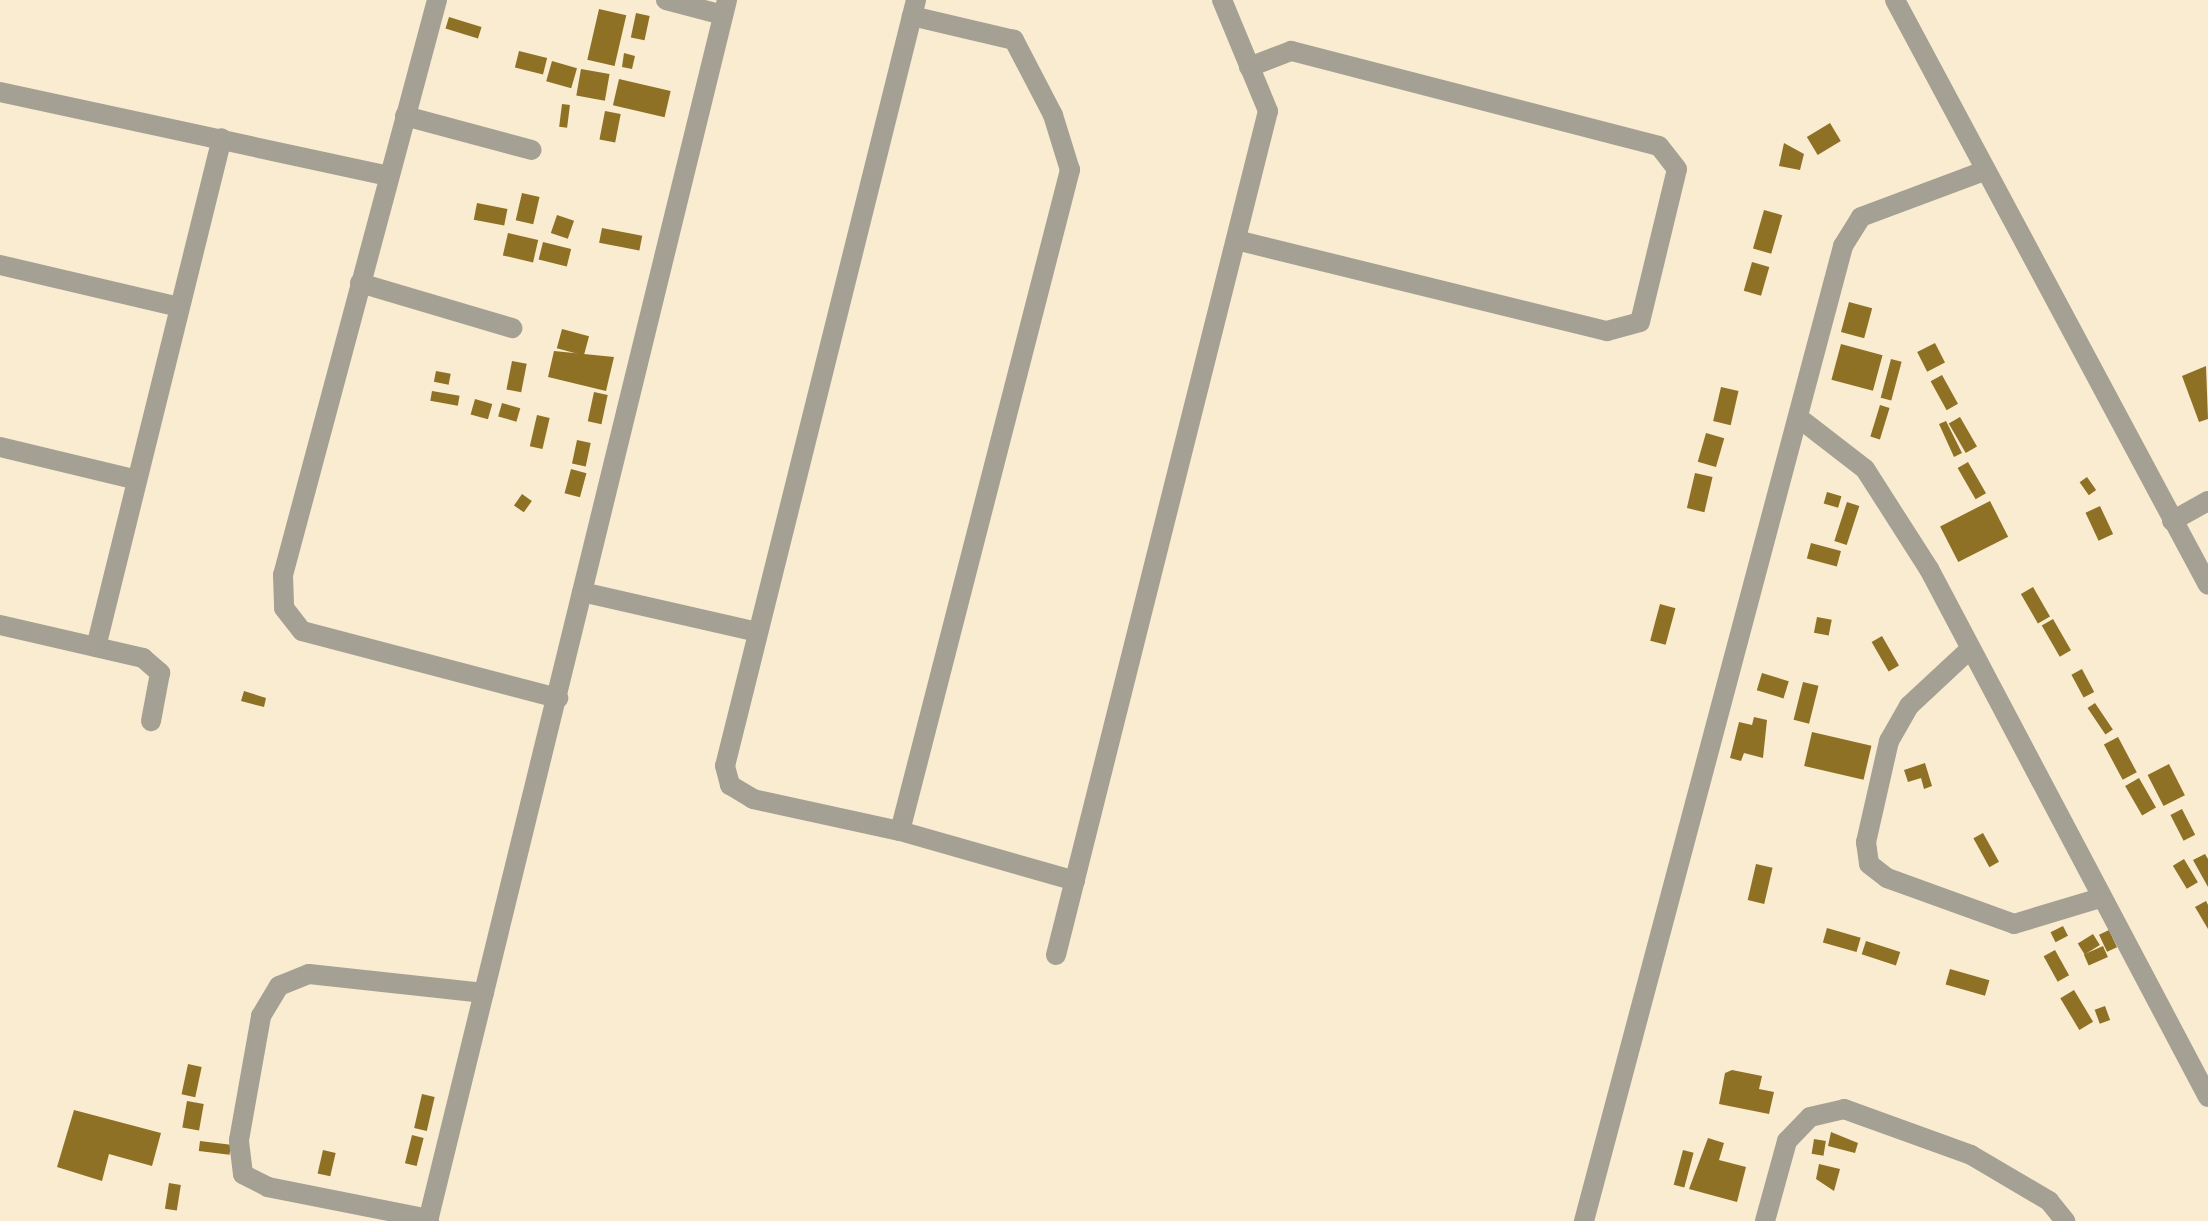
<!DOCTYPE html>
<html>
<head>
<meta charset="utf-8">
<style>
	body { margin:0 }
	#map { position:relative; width:2208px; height:1221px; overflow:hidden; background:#f9ecd0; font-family:"Open Sans",sans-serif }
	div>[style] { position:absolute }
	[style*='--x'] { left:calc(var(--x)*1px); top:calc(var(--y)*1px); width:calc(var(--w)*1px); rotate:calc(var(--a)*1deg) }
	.building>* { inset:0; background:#8f7126; transform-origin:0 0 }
	.minor>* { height:20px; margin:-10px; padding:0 10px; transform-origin:10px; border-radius:10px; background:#a5a094 }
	span { translate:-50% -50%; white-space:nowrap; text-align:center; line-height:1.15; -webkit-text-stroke:8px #fdfbf5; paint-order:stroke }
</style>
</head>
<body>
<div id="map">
	<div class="building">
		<div style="left:599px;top:9px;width:28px;height:52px;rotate:13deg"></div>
		<div style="left:636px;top:13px;width:14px;height:25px;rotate:12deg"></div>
		<div style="left:449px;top:17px;width:34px;height:12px;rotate:17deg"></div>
		<div style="left:519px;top:51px;width:29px;height:17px;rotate:14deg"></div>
		<div style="clip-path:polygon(624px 53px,635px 56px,632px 69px,622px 67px)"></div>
		<div style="left:552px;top:61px;width:26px;height:21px;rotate:16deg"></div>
		<div style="left:581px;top:69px;width:29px;height:27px;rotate:10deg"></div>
		<div style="left:619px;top:79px;width:53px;height:27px;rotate:13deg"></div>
		<div style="left:562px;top:104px;width:8px;height:23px;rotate:7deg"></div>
		<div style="left:605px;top:111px;width:16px;height:29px;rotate:11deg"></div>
		<div style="left:1830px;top:123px;width:21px;height:27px;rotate:59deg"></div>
		<div style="clip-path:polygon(1784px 143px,1804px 154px,1800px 170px,1779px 166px)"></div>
		<div style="left:522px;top:193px;width:18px;height:28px;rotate:13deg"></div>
		<div style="left:477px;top:203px;width:31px;height:17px;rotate:11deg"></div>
		<div style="left:1764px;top:210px;width:19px;height:40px;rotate:16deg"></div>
		<div style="left:557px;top:215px;width:18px;height:19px;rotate:19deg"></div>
		<div style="left:602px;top:228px;width:41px;height:15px;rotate:11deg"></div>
		<div style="left:508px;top:233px;width:31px;height:23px;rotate:13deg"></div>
		<div style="left:543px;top:242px;width:29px;height:18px;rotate:14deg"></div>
		<div style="left:1752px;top:262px;width:18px;height:30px;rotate:16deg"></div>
		<div style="left:1849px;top:302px;width:24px;height:31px;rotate:15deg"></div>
		<div style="left:562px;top:329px;width:28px;height:20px;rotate:15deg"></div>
		<div style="left:1935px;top:343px;width:22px;height:20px;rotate:63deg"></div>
		<div style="left:1841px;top:344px;width:43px;height:37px;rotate:15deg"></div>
		<div style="clip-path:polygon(554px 351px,614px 357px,606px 391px,548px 377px)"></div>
		<div style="left:1891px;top:359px;width:11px;height:40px;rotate:15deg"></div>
		<div style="left:512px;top:361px;width:15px;height:29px;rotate:11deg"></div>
		<div style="clip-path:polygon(2206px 366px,2208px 419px,2199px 422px,2182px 376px)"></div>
		<div style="left:436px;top:371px;width:15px;height:11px;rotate:11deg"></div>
		<div style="left:1942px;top:375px;width:33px;height:13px;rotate:61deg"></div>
		<div style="left:1721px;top:387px;width:18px;height:35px;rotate:13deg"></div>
		<div style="left:432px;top:391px;width:28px;height:10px;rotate:10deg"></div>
		<div style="left:594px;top:392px;width:14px;height:30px;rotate:12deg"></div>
		<div style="left:475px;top:399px;width:18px;height:16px;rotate:16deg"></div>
		<div style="left:502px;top:403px;width:19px;height:14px;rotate:16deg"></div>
		<div style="left:1880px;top:405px;width:10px;height:33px;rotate:17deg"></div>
		<div style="left:537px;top:415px;width:13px;height:32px;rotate:13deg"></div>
		<div style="left:1960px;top:417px;width:34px;height:13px;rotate:60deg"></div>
		<div style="clip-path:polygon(1946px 421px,1962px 453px,1954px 457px,1939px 424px)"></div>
		<div style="left:1706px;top:433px;width:19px;height:30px;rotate:16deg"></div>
		<div style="left:577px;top:440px;width:14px;height:24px;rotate:12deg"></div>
		<div style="left:1968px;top:462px;width:36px;height:12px;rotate:60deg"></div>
		<div style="left:571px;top:469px;width:16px;height:25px;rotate:15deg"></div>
		<div style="left:1695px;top:473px;width:18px;height:36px;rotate:13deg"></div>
		<div style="left:2087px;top:477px;width:16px;height:9px;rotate:55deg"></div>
		<div style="left:1827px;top:492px;width:15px;height:12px;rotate:16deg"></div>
		<div style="left:522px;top:494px;width:12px;height:14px;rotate:35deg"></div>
		<div style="left:1990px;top:501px;width:40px;height:56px;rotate:63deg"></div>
		<div style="left:1847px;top:502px;width:13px;height:41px;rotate:18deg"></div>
		<div style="left:2100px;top:506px;width:31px;height:16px;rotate:65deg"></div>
		<div style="left:1811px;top:543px;width:31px;height:16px;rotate:15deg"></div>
		<div style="left:2033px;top:587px;width:34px;height:14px;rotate:60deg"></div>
		<div style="left:1660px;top:604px;width:16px;height:38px;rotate:15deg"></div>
		<div style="left:1817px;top:617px;width:15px;height:16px;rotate:11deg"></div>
		<div style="left:2053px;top:619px;width:36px;height:13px;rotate:60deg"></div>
		<div style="left:1882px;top:636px;width:34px;height:12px;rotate:60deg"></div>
		<div style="left:2082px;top:669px;width:26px;height:12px;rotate:62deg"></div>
		<div style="left:1762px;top:673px;width:28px;height:18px;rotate:17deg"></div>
		<div style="left:1803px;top:682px;width:16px;height:39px;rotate:14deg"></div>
		<div style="clip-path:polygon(244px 691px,266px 698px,264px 707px,241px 701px)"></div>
		<div style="left:2095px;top:703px;width:32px;height:9px;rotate:56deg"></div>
		<div style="clip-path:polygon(1754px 717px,1767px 720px,1763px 758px,1744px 753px,1741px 761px,1730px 758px,1739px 722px,1752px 725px)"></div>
		<div style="left:1812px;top:732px;width:61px;height:35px;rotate:13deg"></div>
		<div style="left:2118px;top:737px;width:40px;height:16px;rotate:62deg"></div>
		<div style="clip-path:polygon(1925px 763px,1932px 786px,1924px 789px,1921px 778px,1908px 782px,1904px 770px)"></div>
		<div style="left:2169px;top:764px;width:35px;height:24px;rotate:63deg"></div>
		<div style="left:2139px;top:778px;width:34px;height:16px;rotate:60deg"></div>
		<div style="left:2182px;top:809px;width:29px;height:13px;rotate:63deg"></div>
		<div style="left:1983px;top:833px;width:33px;height:11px;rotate:61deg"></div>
		<div style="clip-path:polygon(2205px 854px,2208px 859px,2208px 887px,2193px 860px)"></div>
		<div style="left:2184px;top:859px;width:27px;height:13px;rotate:59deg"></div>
		<div style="left:1756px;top:864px;width:17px;height:37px;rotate:13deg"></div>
		<div style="clip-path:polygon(2206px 901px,2208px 905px,2208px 929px,2195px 907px)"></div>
		<div style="left:2063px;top:926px;width:11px;height:14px;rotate:63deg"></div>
		<div style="left:1827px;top:928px;width:35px;height:15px;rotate:16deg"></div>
		<div style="left:2109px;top:930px;width:19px;height:11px;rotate:65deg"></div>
		<div style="left:2093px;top:934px;width:13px;height:18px;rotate:58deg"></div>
		<div style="left:1866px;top:941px;width:36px;height:14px;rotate:18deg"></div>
		<div style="left:2103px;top:946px;width:12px;height:21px;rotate:66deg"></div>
		<div style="left:2055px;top:950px;width:29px;height:13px;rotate:61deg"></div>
		<div style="left:1950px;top:969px;width:41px;height:16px;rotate:16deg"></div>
		<div style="left:2074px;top:990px;width:37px;height:16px;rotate:59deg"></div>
		<div style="left:2105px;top:1006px;width:15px;height:11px;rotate:70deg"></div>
		<div style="left:188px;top:1064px;width:14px;height:31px;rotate:12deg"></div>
		<div style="clip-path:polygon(1732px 1070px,1762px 1076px,1759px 1089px,1774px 1092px,1769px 1114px,1719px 1104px,1725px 1073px)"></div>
		<div style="left:422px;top:1094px;width:13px;height:35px;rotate:13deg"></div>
		<div style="left:187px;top:1101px;width:17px;height:27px;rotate:10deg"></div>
		<div style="clip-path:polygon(74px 1110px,161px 1133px,152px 1166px,109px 1154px,102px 1181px,57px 1167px)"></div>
		<div style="clip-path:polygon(1831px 1132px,1858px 1143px,1855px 1153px,1828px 1146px)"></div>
		<div style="left:412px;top:1135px;width:12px;height:29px;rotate:14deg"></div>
		<div style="clip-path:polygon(1708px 1138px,1724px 1143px,1719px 1160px,1746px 1167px,1737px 1202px,1689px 1189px)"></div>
		<div style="left:1814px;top:1139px;width:12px;height:15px;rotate:9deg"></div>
		<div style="left:200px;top:1141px;width:31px;height:10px;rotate:7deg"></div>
		<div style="left:323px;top:1150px;width:13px;height:24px;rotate:13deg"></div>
		<div style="left:1683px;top:1150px;width:11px;height:36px;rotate:15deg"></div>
		<div style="clip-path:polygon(1819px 1164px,1840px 1169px,1834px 1191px,1816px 1179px)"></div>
		<div style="left:169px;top:1183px;width:12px;height:26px;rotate:9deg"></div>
	</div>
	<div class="minor">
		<div style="--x:437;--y:0;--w:595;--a:104.99"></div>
		<div style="--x:283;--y:575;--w:33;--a:88"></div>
		<div style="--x:284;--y:608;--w:29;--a:52"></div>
		<div style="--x:302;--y:631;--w:265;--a:14.7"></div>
		<div style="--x:666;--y:0;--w:59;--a:14.7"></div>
		<div style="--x:916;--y:0;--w:789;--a:104"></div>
		<div style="--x:725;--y:766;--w:20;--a:75"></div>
		<div style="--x:730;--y:785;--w:27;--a:31"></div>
		<div style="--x:753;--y:799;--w:150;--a:12.3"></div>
		<div style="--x:900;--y:831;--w:182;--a:15.9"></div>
		<div style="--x:1895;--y:0;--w:663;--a:61.85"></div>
		<div style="--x:0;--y:92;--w:397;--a:12.2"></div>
		<div style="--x:405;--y:116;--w:131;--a:15"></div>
		<div style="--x:1236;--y:240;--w:382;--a:13.8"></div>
		<div style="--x:1607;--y:331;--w:34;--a:-15"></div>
		<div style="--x:1640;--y:322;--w:157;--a:-76.4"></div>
		<div style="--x:1677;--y:169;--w:29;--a:-128"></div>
		<div style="--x:1659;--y:146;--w:380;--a:-165.5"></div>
		<div style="--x:1291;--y:51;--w:45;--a:159.1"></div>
		<div style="--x:0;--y:265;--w:184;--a:13.2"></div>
		<div style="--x:360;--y:283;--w:159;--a:16.5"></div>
		<div style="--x:1799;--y:418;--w:83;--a:37.7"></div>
		<div style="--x:1865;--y:469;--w:119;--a:57.4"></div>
		<div style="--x:1929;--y:569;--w:597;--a:62.15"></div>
		<div style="--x:0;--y:447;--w:137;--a:13.5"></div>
		<div style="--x:2172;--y:521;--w:41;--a:-29.1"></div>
		<div style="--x:582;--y:592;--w:180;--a:12.8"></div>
		<div style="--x:0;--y:625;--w:147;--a:13"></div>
		<div style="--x:143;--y:658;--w:23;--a:41"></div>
		<div style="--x:160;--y:673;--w:49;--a:100.6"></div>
		<div style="--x:96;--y:647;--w:524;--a:-76.1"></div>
		<div style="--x:1969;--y:650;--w:82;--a:137"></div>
		<div style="--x:1909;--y:706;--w:40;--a:119.7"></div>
		<div style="--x:1889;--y:741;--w:104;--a:102.8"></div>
		<div style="--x:1866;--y:842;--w:22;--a:82"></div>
		<div style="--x:1869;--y:864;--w:23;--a:38"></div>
		<div style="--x:1887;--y:878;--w:135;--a:19.9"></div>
		<div style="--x:2014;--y:924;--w:90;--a:-16.8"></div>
		<div style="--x:900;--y:831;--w:683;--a:-75.58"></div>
		<div style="--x:1070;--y:170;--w:58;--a:-107.2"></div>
		<div style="--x:1053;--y:115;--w:85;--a:-117.5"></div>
		<div style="--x:1014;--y:40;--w:105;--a:-166.8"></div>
		<div style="--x:1056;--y:955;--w:870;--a:-75.9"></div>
		<div style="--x:1268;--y:111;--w:120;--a:-112.5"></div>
		<div style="--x:429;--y:1219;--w:164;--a:-168.8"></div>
		<div style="--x:268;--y:1187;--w:28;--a:-153"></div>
		<div style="--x:243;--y:1174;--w:34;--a:-97"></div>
		<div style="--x:239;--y:1140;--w:126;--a:-79.9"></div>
		<div style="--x:261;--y:1016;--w:35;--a:-59"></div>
		<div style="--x:279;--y:986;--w:32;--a:-22"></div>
		<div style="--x:309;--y:974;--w:176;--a:6.2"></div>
		<div style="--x:428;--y:1221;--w:1257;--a:-76.24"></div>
		<div style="--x:1584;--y:1221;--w:1009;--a:-75.12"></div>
		<div style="--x:1843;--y:246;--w:34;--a:-58"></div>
		<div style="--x:1861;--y:217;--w:131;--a:-20.5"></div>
		<div style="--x:1765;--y:1221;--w:83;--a:-74.6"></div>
		<div style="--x:1787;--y:1141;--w:33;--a:-46"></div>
		<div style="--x:1810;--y:1117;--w:35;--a:-13"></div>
		<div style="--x:1844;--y:1109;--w:135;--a:19.9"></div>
		<div style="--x:1971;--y:1155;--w:91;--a:30.5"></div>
		<div style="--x:2049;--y:1201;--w:26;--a:51"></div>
	</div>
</div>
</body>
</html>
